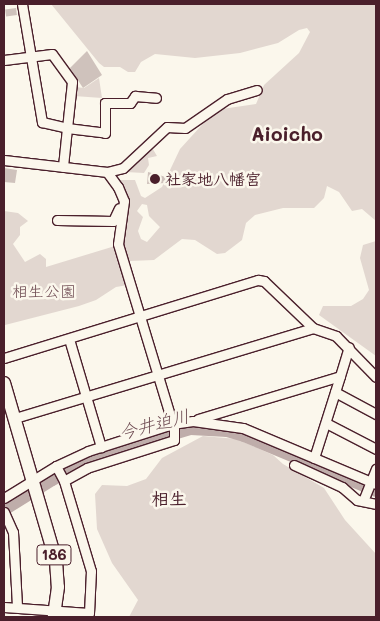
<!DOCTYPE html>
<html>
<head>
<meta charset="utf-8">
<style>
	body { margin:0 }
	#map { position:relative; width:380px; height:621px; overflow:hidden; background:#fbf7ec; font-family:Mali,"Klee One",sans-serif }
	div>[style] { position:absolute }
	[style*='--x'] { left:calc(var(--x)*1px); top:calc(var(--y)*1px); width:calc(var(--w)*1px); rotate:calc(var(--a)*1deg) }
	.green>* { inset:0; background:#e2d7d0 }
	.river>* { height:12px; margin:-6px; padding:0 6px; transform-origin:6px; border-radius:6px; background:#bfadaa }
	.building>* { inset:0; background:#cfc2bc; transform-origin:0 0 }
	.roads { filter:drop-shadow(1px 0 #4a1f2b) drop-shadow(-1px 0 #4a1f2b) drop-shadow(0 1px #4a1f2b) drop-shadow(0 -1px #4a1f2b) }
	.minor>* { height:9px; margin:-4.5px; padding:0 4.5px; transform-origin:4.5px; border-radius:4.5px; background:#fbf7ec }
	.highway>* { height:12px; margin:-6px; padding:0 6px; transform-origin:6px; border-radius:6px; background:#fbf7ec }
	.dots>* { width:14px; height:14px; translate:-50% -50%; box-sizing:border-box; border:2px solid #fbf7ec; border-radius:50% }
	span { translate:-50% -50%; white-space:nowrap; text-align:center; line-height:1.15; -webkit-text-stroke:5px #fbf7ec; paint-order:stroke }
	.shield-label span { padding:1px 4px; background:#fbf7ec; border:1px solid; border-radius:4px; -webkit-text-stroke-width:0 }
	.shield-label { font-size:15px; color:#4a1f2b; font-weight:700 }
	.poi-label { font-size:16px; color:#4a1f2b; font-weight:700 }
	.left { translate:0 -50%; text-align:left }
	.park-label { font-size:16px; color:#704d54 }
	.water-label { font-size:18px; color:#6d4a51; font-style:italic }
	.neighbourhood-label { font-size:18px; color:#4a1f2b; font-weight:700 }
	.quarter-label { font-size:19px; color:#4a1f2b; font-weight:700 }
	.frame { position:absolute; inset:0; border:5px solid #4a1f2b; pointer-events:none }
</style>
</head>
<body>
<div id="map">
	<div class="green">
		<div style="clip-path:polygon(evenodd,51px 4px,376px 4px,376px 221px,362px 209px,352px 211px,339px 192px,327px 186px,324px 198px,314px 208px,283px 208px,255px 215px,246px 223px,242px 240px,225px 253px,217px 254px,195px 240px,182px 239px,154px 260px,130px 261px,121px 245px,127px 211px,120px 180px,135px 180px,141px 196px,145px 198px,162px 187px,180px 149px,210px 116px,222px 109px,256px 104px,264px 85px,299px 53px,310px 32px,307px 28px,299px 30px,278px 43px,240px 53px,195px 58px,155px 54px,141px 62px,135px 72px,128px 72px,120px 67px,104px 67px,99px 63px,51px 4px,142px 204px,147px 205px,149px 216px,160px 227px,147px 242px,141px 239px,138px 231px,143px 217px,137px 211px,142px 204px)"></div>
		<div style="clip-path:polygon(99px 78px,102px 98px,74px 96px,75px 87px,84px 88px)"></div>
		<div style="clip-path:polygon(151px 146px,157px 156px,148px 158px,149px 165px,144px 173px,126px 172px,126px 169px)"></div>
		<div style="clip-path:polygon(4px 211px,18px 213px,28px 221px,20px 227px,20px 235px,13px 244px,25px 262px,40px 254px,46px 259px,46px 267px,115px 246px,128px 285px,116px 287px,96px 300px,79px 306px,5px 325px)"></div>
		<div style="clip-path:polygon(376px 241px,376px 356px,319px 315px,323px 306px,351px 306px,363px 299px,369px 290px,360px 258px,363px 245px)"></div>
		<div style="clip-path:polygon(203px 436px,237px 439px,273px 455px,283px 464px,324px 488px,345px 520px,376px 554px,376px 617px,129px 617px,138px 600px,112px 563px,97px 529px,95px 494px,102px 485px,127px 486px,146px 479px,162px 458px)"></div>
	</div>
	<div class="river">
		<div style="--x:4;--y:510;--w:57;--a:-32"></div>
		<div style="--x:52;--y:480;--w:57;--a:-26.1"></div>
		<div style="--x:103;--y:455;--w:92;--a:-16.5"></div>
		<div style="--x:191;--y:429;--w:36;--a:3"></div>
		<div style="--x:227;--y:431;--w:18;--a:16"></div>
		<div style="--x:244;--y:436;--w:143;--a:22.6"></div>
	</div>
	<div class="building">
		<div style="left:16px;top:8px;width:7px;height:11px;rotate:82deg"></div>
		<div style="clip-path:polygon(87px 51px,102px 75px,83px 88px,70px 68px)"></div>
		<div style="clip-path:polygon(4px 168px,17px 170px,15px 183px,4px 182px)"></div>
		<div style="clip-path:polygon(148px 172px,166px 177px,165px 183px,147px 184px)"></div>
	</div>
	<div class="roads">
		<div class="minor">
			<div style="--x:22;--y:4;--w:120;--a:80.4"></div>
			<div style="--x:42;--y:122;--w:26;--a:13"></div>
			<div style="--x:67;--y:128;--w:39;--a:96"></div>
			<div style="--x:4;--y:60;--w:48;--a:-7.1"></div>
			<div style="--x:52;--y:54;--w:34;--a:54"></div>
			<div style="--x:72;--y:82;--w:46;--a:96.2"></div>
			<div style="--x:67;--y:128;--w:38;--a:7"></div>
			<div style="--x:105;--y:133;--w:30;--a:-90"></div>
			<div style="--x:105;--y:103;--w:25;--a:0"></div>
			<div style="--x:130;--y:103;--w:9;--a:-54"></div>
			<div style="--x:135;--y:96;--w:21;--a:5"></div>
			<div style="--x:4;--y:160;--w:104;--a:6.6"></div>
			<div style="--x:107;--y:172;--w:19;--a:54"></div>
			<div style="--x:118;--y:187;--w:15;--a:67"></div>
			<div style="--x:124;--y:201;--w:43;--a:97.9"></div>
			<div style="--x:118;--y:244;--w:192;--a:73.1"></div>
			<div style="--x:174;--y:428;--w:12;--a:90"></div>
			<div style="--x:174;--y:440;--w:91;--a:162.2"></div>
			<div style="--x:87;--y:468;--w:26;--a:151"></div>
			<div style="--x:107;--y:172;--w:16;--a:-14"></div>
			<div style="--x:123;--y:168;--w:60;--a:-43"></div>
			<div style="--x:167;--y:127;--w:18;--a:3"></div>
			<div style="--x:185;--y:128;--w:51;--a:-34.6"></div>
			<div style="--x:227;--y:99;--w:31;--a:-17"></div>
			<div style="--x:57;--y:220;--w:56;--a:1"></div>
			<div style="--x:113;--y:221;--w:14;--a:-65"></div>
			<div style="--x:69;--y:339;--w:113;--a:73.5"></div>
			<div style="--x:4;--y:358;--w:266;--a:-17.1"></div>
			<div style="--x:258;--y:280;--w:6;--a:9"></div>
			<div style="--x:264;--y:281;--w:68;--a:43.8"></div>
			<div style="--x:335;--y:392;--w:47;--a:28.2"></div>
			<div style="--x:15;--y:418;--w:311;--a:-16.8"></div>
			<div style="--x:313;--y:328;--w:24;--a:19"></div>
			<div style="--x:336;--y:336;--w:57;--a:45.7"></div>
			<div style="--x:198;--y:419;--w:148;--a:-16.8"></div>
			<div style="--x:340;--y:376;--w:30;--a:-73"></div>
			<div style="--x:326;--y:423;--w:56;--a:27.5"></div>
			<div style="--x:314;--y:458;--w:86;--a:-72.4"></div>
			<div style="--x:294;--y:465;--w:53;--a:24.6"></div>
			<div style="--x:342;--y:487;--w:20;--a:41"></div>
			<div style="--x:357;--y:500;--w:19;--a:12"></div>
			<div style="--x:4;--y:498;--w:61;--a:-31.6"></div>
			<div style="--x:56;--y:466;--w:35;--a:-25"></div>
			<div style="--x:88;--y:451;--w:88;--a:-17.8"></div>
			<div style="--x:172;--y:424;--w:21;--a:-8"></div>
			<div style="--x:193;--y:421;--w:50;--a:8"></div>
			<div style="--x:243;--y:428;--w:144;--a:22.8"></div>
			<div style="--x:363;--y:501;--w:35;--a:-68"></div>
			<div style="--x:4;--y:512;--w:22;--a:66"></div>
			<div style="--x:13;--y:532;--w:75;--a:86.9"></div>
			<div style="--x:4;--y:607;--w:85;--a:4"></div>
			<div style="--x:89;--y:613;--w:42;--a:-87.3"></div>
			<div style="--x:91;--y:571;--w:94;--a:-106.7"></div>
			<div style="--x:64;--y:481;--w:17;--a:-118"></div>
		</div>
		<div class="highway">
			<div style="--x:4;--y:383;--w:185;--a:73.7"></div>
			<div style="--x:56;--y:561;--w:26;--a:86"></div>
			<div style="--x:58;--y:587;--w:30;--a:98"></div>
		</div>
	</div>
	<div class="dots">
		<div style="left:155px;top:179px;background:#4a1f2b"></div>
	</div>
	<div class="shield-label">
		<span style="left:54px;top:555px">186</span>
	</div>
	<div class="poi-label">
		<span class="left" style="left:165px;top:179px">社家地八幡宮</span>
	</div>
	<div class="park-label">
		<span style="left:44px;top:291px">相生公園</span>
	</div>
	<div class="water-label">
		<span style="left:154px;top:424px;rotate:-14deg">今井迫川</span>
	</div>
	<div class="neighbourhood-label">
		<span style="left:169px;top:498px">相生</span>
	</div>
	<div class="quarter-label">
		<span style="left:287px;top:134px">Aioicho</span>
	</div>
	<div class="frame"></div>
</div>
</body>
</html>
